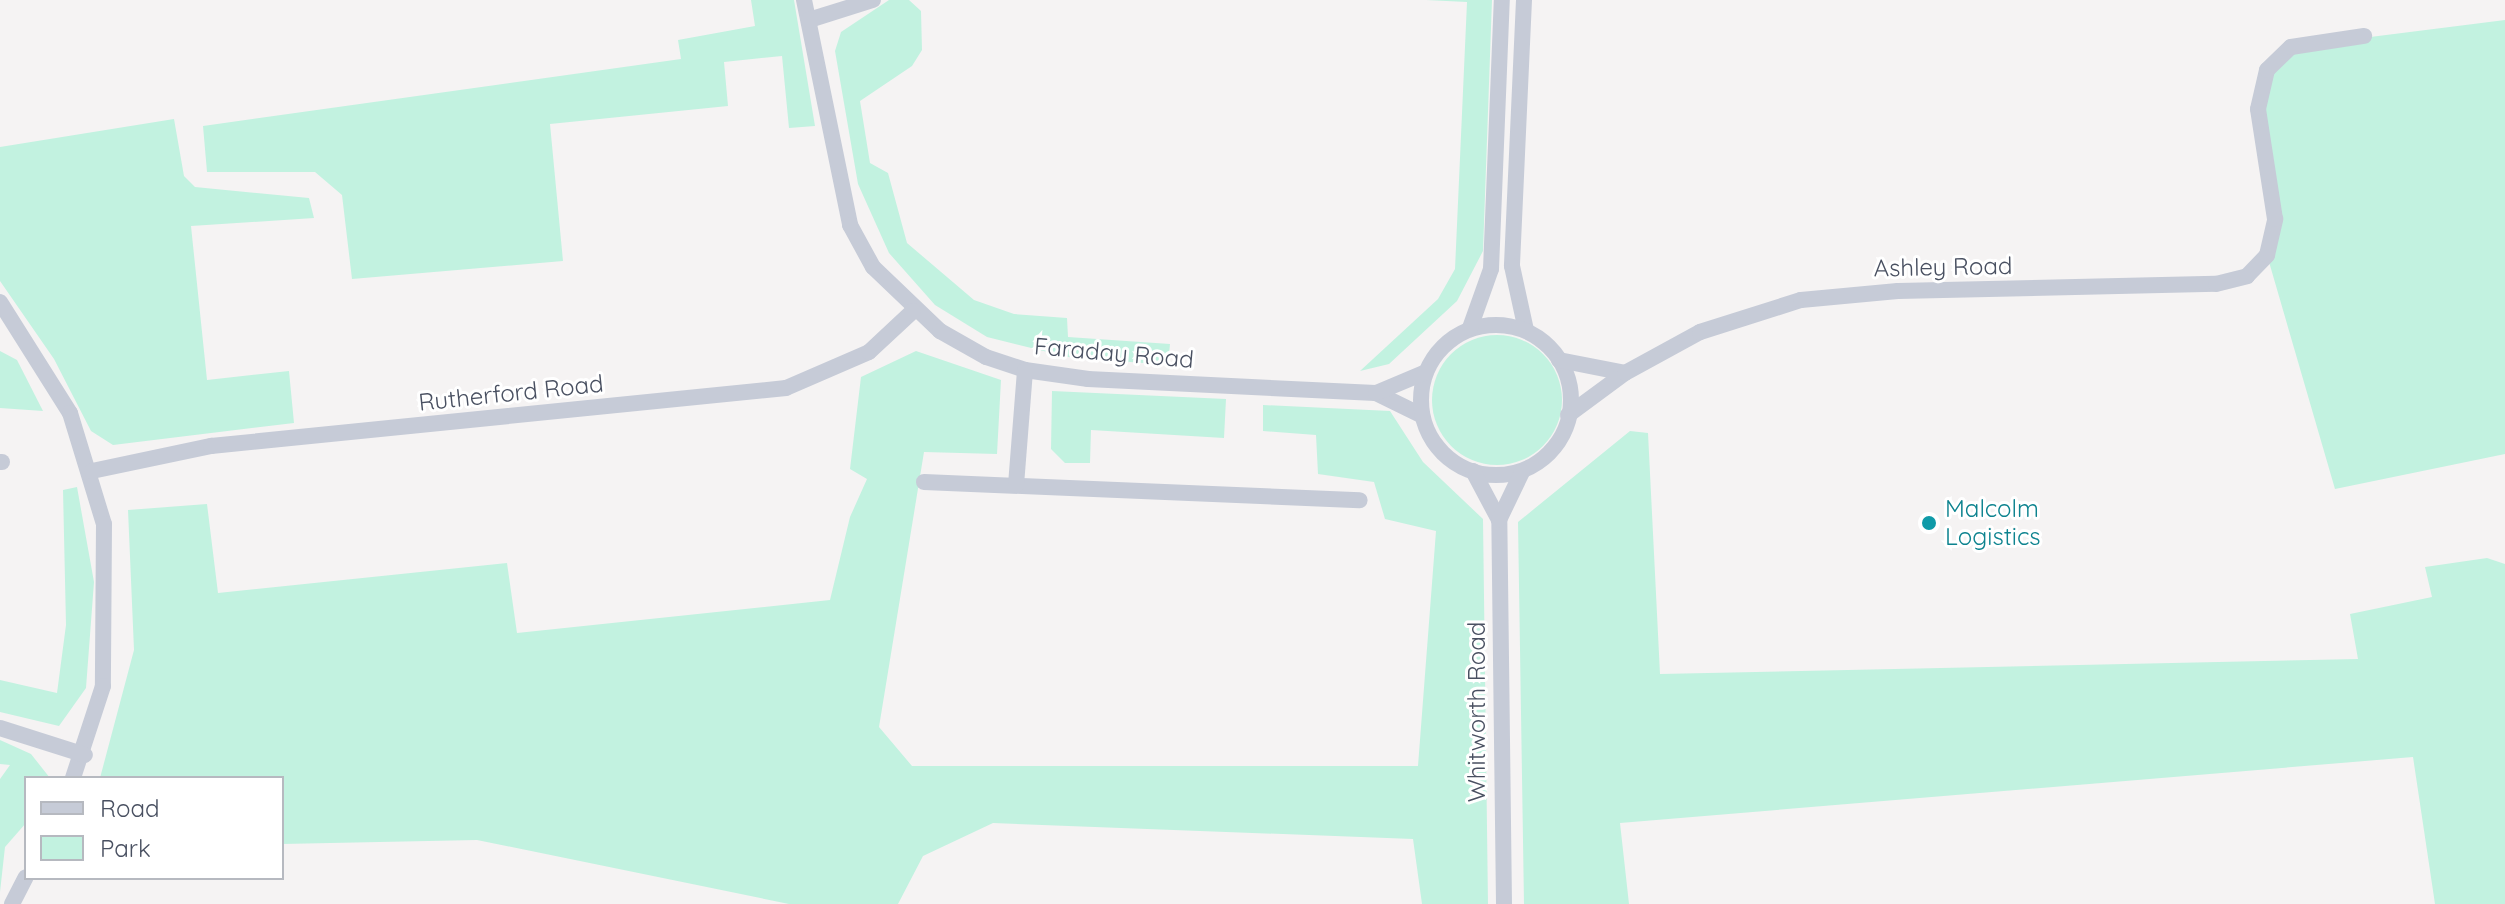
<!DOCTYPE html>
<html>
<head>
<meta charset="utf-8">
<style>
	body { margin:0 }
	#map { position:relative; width:2505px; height:904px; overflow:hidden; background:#f5f3f3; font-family:Quicksand,sans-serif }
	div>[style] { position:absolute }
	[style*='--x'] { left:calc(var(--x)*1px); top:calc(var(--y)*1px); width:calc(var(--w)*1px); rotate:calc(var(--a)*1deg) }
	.green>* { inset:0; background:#c2f2e0 }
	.round { border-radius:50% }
	.street>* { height:16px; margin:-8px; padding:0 8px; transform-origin:8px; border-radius:8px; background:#c6cbd7 }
	.street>.ring { margin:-8px; padding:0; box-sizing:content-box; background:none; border:16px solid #c6cbd7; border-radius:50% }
	.dots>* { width:22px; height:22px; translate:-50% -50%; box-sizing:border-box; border:4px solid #fff; border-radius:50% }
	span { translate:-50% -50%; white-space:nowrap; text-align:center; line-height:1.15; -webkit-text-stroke:6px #fff; paint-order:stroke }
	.street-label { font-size:24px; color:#495061 }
	.culture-label { font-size:24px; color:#0d838f }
	.left { translate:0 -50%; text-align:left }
	.legend { position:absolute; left:24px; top:776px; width:260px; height:104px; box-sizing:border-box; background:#fff; border:2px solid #b6b9c0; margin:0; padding:10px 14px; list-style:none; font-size:24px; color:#495061 }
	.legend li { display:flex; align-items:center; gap:16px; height:40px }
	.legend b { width:40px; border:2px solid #b6b9c0 }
</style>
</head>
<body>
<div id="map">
	<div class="green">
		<div style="clip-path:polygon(751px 0,794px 0,815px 126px,789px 128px,782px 56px,724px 62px,728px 106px,550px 124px,563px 261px,352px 279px,342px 195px,315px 172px,207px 172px,203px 126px,681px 59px,678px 40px,755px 26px)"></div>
		<div style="clip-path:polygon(889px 0,909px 0,921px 11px,922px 50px,912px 66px,860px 101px,870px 163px,888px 173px,907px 243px,974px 300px,1014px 314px,1067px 318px,1068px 337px,1170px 344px,1168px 365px,1068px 357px,987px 337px,935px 305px,889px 253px,858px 184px,835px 51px,841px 32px)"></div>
		<div style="clip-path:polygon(1426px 0,1492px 0,1483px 251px,1457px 301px,1389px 364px,1360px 371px,1438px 299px,1455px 269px,1467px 2px)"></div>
		<div style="clip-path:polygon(2505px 20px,2505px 454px,2335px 489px,2267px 255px,2275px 219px,2258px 109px,2267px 70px,2291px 47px)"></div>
		<div style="clip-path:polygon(174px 119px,184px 176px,195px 187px,309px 198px,314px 218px,191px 226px,207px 380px,289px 371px,294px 423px,113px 445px,91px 431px,54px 359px,0 281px,0 147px)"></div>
		<div class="round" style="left:1432px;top:335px;width:130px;height:130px"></div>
		<div style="clip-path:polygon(0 351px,17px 360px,43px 411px,0 408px)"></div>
		<div style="clip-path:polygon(916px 351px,1001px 380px,997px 454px,924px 452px,879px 727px,912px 766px,1418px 766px,1436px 531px,1385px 519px,1374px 482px,1318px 474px,1316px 435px,1263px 431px,1263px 405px,1390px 411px,1423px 462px,1483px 519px,1488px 904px,1422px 904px,1413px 839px,993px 823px,923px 856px,898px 904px,789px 904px,477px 840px,282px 844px,282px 778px,100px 778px,134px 650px,128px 510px,207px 504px,218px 593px,507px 563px,517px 633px,830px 600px,850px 517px,867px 479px,850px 469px,861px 377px)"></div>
		<div style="clip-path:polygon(1052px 391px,1226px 399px,1224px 438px,1091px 430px,1090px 463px,1065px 463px,1051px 449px)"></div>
		<div style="clip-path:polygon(1630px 431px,1648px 433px,1660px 674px,2358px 659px,2350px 614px,2432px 597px,2425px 567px,2487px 558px,2505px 564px,2505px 904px,2435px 904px,2413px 757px,1620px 823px,1629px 904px,1524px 904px,1518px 522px)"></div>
		<div style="clip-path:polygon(77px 487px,94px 582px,86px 688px,59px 726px,0 712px,0 680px,57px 693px,66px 625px,63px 490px)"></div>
		<div style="clip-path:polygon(0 740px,31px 754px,50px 778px,26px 778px,26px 823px,5px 847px,0 892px,0 779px,10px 765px,0 764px)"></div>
	</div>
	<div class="street">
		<div style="--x:804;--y:0;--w:230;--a:78.4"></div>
		<div style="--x:850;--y:225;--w:48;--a:61.3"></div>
		<div style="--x:873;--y:267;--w:93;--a:43.7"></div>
		<div style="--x:940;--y:331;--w:53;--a:29.5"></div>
		<div style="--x:986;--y:357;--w:41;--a:18.4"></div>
		<div style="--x:1025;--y:370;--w:64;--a:8.1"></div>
		<div style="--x:1088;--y:379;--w:288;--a:2.8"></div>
		<div style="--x:1376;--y:393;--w:50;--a:26.1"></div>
		<div style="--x:1524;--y:0;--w:266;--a:92.6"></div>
		<div style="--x:1512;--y:266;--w:66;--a:77.7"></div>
		<div style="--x:809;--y:20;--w:67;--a:-17.4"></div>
		<div style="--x:0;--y:302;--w:131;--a:57.8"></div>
		<div style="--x:70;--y:413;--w:116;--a:73"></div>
		<div style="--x:104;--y:524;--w:162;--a:90.4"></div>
		<div style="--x:103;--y:686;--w:97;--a:108.1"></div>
		<div class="ring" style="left:1421px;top:325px;width:134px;height:134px"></div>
		<div style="--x:1470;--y:328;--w:63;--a:-70.4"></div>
		<div style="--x:1491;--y:269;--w:269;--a:-87.7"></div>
		<div style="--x:1559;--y:360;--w:67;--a:11.1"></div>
		<div style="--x:1376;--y:393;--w:54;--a:-22.8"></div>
		<div style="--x:1568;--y:415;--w:71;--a:-36.4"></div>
		<div style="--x:1625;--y:373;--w:85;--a:-28.7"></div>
		<div style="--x:1700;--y:332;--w:106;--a:-17.6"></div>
		<div style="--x:1801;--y:300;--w:97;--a:-5.3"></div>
		<div style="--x:1898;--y:291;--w:318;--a:-1.3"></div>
		<div style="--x:2216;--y:284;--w:32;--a:-14"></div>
		<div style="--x:2247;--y:276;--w:29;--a:-46"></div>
		<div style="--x:2267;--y:255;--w:37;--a:-77"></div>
		<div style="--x:2275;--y:219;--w:111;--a:-98.8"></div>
		<div style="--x:2258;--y:109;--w:40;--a:-77"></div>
		<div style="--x:2267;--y:70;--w:33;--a:-44"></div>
		<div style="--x:2291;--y:47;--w:74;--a:-8.6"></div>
		<div style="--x:0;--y:462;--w:2;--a:0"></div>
		<div style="--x:92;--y:471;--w:122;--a:-11.9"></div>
		<div style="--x:211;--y:446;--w:578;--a:-5.76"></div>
		<div style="--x:786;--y:388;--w:90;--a:-23.4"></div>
		<div style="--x:869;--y:352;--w:60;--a:-43"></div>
		<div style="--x:1473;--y:471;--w:55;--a:62"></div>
		<div style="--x:924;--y:482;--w:436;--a:2.4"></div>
		<div style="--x:1016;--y:485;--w:115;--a:-85.5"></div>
		<div style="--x:0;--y:728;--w:89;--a:17.6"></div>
		<div style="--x:12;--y:904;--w:30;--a:-63"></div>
		<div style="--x:1504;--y:904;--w:384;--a:-90.7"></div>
		<div style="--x:1499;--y:520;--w:53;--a:-64.4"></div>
	</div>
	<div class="dots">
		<div style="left:1929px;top:523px;background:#0f9aa8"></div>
	</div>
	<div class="street-label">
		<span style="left:1943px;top:267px;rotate:-1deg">Ashley Road</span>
		<span style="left:1114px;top:353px;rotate:5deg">Faraday Road</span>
		<span style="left:511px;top:393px;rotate:-6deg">Rutherford Road</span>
		<span style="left:1477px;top:712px;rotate:-90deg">Whitworth Road</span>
	</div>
	<div class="culture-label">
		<span class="left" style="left:1945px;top:523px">Malcolm<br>Logistics</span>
	</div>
	<ul class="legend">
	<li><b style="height:10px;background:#c6cbd7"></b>Road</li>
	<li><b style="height:22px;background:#c2f2e0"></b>Park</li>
	</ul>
</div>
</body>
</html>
